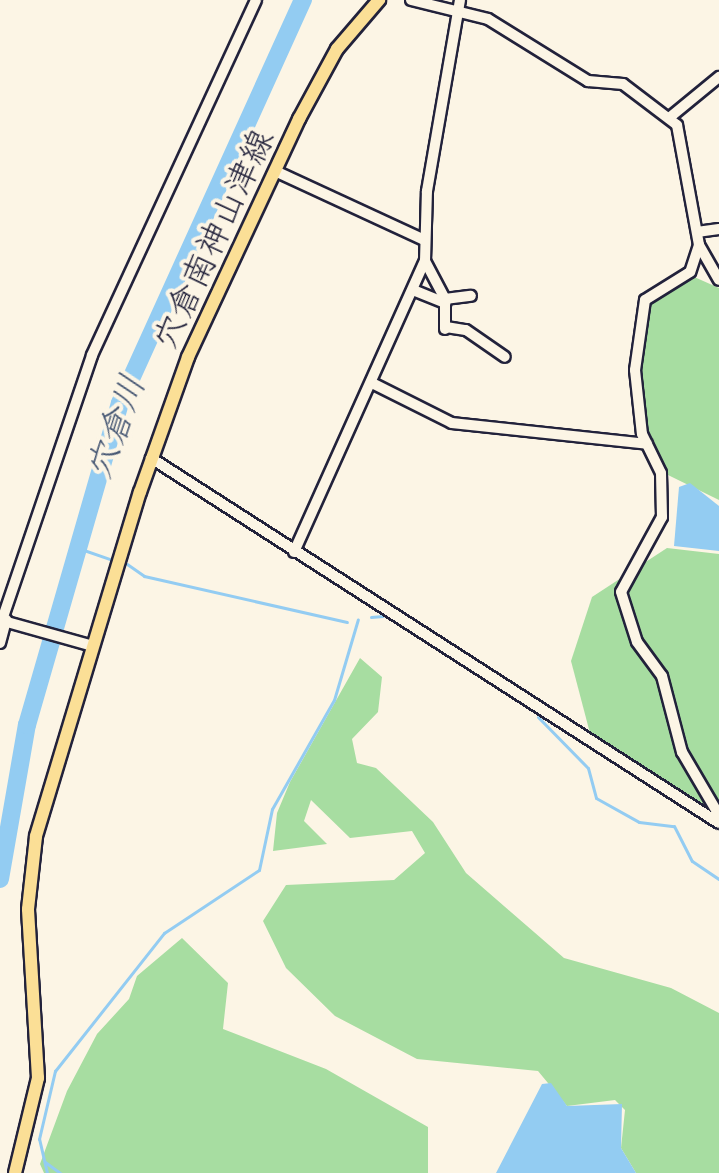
<!DOCTYPE html>
<html>
<head>
<meta charset="utf-8">
<style>
	body { margin:0 }
	#map { position:relative; width:719px; height:1173px; overflow:hidden; background:#fcf5e5; font-family:Itim,"Klee One",sans-serif }
	div>[style] { position:absolute }
	[style*='--x'] { left:calc(var(--x)*1px); top:calc(var(--y)*1px); width:calc(var(--w)*1px); rotate:calc(var(--a)*1deg) }
	.green>* { inset:0; background:#a7dda1 }
	.water>* { inset:0; background:#93ccf2 }
	.stream>* { height:3px; margin:-1.5px; padding:0 1.5px; transform-origin:1.5px; border-radius:1.5px; background:#93ccf2 }
	.river>* { height:18px; margin:-9px; padding:0 9px; transform-origin:9px; border-radius:9px; background:#93ccf2 }
	.roads { filter:drop-shadow(2px 0 #22223b) drop-shadow(-2px 0 #22223b) drop-shadow(0 2px #22223b) drop-shadow(0 -2px #22223b) }
	.minor>* { height:10px; margin:-5px; padding:0 5px; transform-origin:5px; border-radius:5px; background:#fcf5e5 }
	.major>* { height:12px; margin:-6px; padding:0 6px; transform-origin:6px; border-radius:6px; background:#fbdf96 }
	span { translate:-50% -50%; white-space:nowrap; text-align:center; line-height:1.15; -webkit-text-stroke:8px #fcf5e5; paint-order:stroke }
	.street-label { font-size:34px; color:#22223b }
	.water-label { font-size:36px; color:#445572; font-style:italic }
</style>
</head>
<body>
<div id="map">
	<div class="green">
		<div style="clip-path:polygon(692px 276px,719px 288px,719px 500px,668px 475px,647px 433px,638px 369px,650px 301px)"></div>
		<div style="clip-path:polygon(667px 548px,719px 554px,719px 814px,591px 737px,571px 661px,592px 597px)"></div>
		<div style="clip-path:polygon(360px 658px,382px 677px,378px 712px,352px 739px,357px 763px,376px 768px,433px 822px,466px 873px,564px 958px,671px 988px,719px 1013px,719px 1173px,636px 1173px,621px 1148px,625px 1110px,615px 1100px,567px 1106px,538px 1071px,417px 1059px,335px 1016px,286px 968px,263px 921px,286px 885px,394px 880px,425px 853px,412px 831px,350px 838px,311px 800px,304px 821px,327px 844px,273px 851px,277px 813px,290px 782px)"></div>
		<div style="clip-path:polygon(182px 938px,228px 983px,223px 1029px,326px 1069px,428px 1127px,428px 1173px,44px 1173px,40px 1164px,67px 1091px,97px 1034px,129px 999px,137px 976px)"></div>
	</div>
	<div class="water">
		<div style="clip-path:polygon(690px 483px,719px 506px,719px 551px,674px 546px,679px 487px)"></div>
		<div style="clip-path:polygon(551px 1083px,567px 1106px,622px 1104px,621px 1148px,636px 1173px,496px 1173px,542px 1084px)"></div>
	</div>
	<div class="stream">
		<div style="--x:75;--y:547;--w:37;--a:19"></div>
		<div style="--x:127;--y:564;--w:21;--a:35"></div>
		<div style="--x:144;--y:576;--w:208;--a:12.8"></div>
		<div style="--x:401;--y:614;--w:59;--a:31.8"></div>
		<div style="--x:371;--y:617;--w:12;--a:-5"></div>
		<div style="--x:538;--y:717;--w:71;--a:45.6"></div>
		<div style="--x:588;--y:768;--w:31;--a:75"></div>
		<div style="--x:596;--y:798;--w:49;--a:29.2"></div>
		<div style="--x:639;--y:822;--w:35;--a:7"></div>
		<div style="--x:674;--y:826;--w:39;--a:63"></div>
		<div style="--x:692;--y:861;--w:32;--a:34"></div>
		<div style="--x:45;--y:1162;--w:19;--a:36"></div>
		<div style="--x:47;--y:1173;--w:35;--a:-103"></div>
		<div style="--x:39;--y:1139;--w:70;--a:-76.8"></div>
		<div style="--x:55;--y:1071;--w:176;--a:-51.7"></div>
		<div style="--x:164;--y:933;--w:114;--a:-33.6"></div>
		<div style="--x:259;--y:870;--w:62;--a:-78"></div>
		<div style="--x:272;--y:809;--w:125;--a:-60.4"></div>
		<div style="--x:334;--y:700;--w:84;--a:-73.5"></div>
	</div>
	<div class="river">
		<div style="--x:0;--y:879;--w:156;--a:-80.1"></div>
		<div style="--x:27;--y:725;--w:335;--a:-73.9"></div>
		<div style="--x:120;--y:403;--w:443;--a:-65.6"></div>
	</div>
	<div class="roads">
		<div class="minor">
			<div style="--x:411;--y:0;--w:79;--a:13.9"></div>
			<div style="--x:488;--y:19;--w:118;--a:31.8"></div>
			<div style="--x:588;--y:81;--w:35;--a:5"></div>
			<div style="--x:623;--y:84;--w:68;--a:37.2"></div>
			<div style="--x:677;--y:125;--w:122;--a:79.6"></div>
			<div style="--x:699;--y:245;--w:40;--a:60.3"></div>
			<div style="--x:669;--y:118;--w:65;--a:-39.4"></div>
			<div style="--x:275;--y:171;--w:164;--a:24.8"></div>
			<div style="--x:697;--y:232;--w:22;--a:-8"></div>
			<div style="--x:699;--y:245;--w:28;--a:108"></div>
			<div style="--x:690;--y:272;--w:53;--a:148.1"></div>
			<div style="--x:645;--y:300;--w:71;--a:98.1"></div>
			<div style="--x:635;--y:370;--w:64;--a:83.8"></div>
			<div style="--x:642;--y:434;--w:43;--a:64"></div>
			<div style="--x:661;--y:473;--w:44;--a:88.7"></div>
			<div style="--x:662;--y:517;--w:85;--a:118.7"></div>
			<div style="--x:621;--y:592;--w:52;--a:72.3"></div>
			<div style="--x:637;--y:642;--w:42;--a:53.7"></div>
			<div style="--x:662;--y:676;--w:79;--a:75.3"></div>
			<div style="--x:682;--y:752;--w:73;--a:59.6"></div>
			<div style="--x:425;--y:261;--w:43;--a:62.2"></div>
			<div style="--x:445;--y:299;--w:30;--a:90"></div>
			<div style="--x:413;--y:290;--w:35;--a:22"></div>
			<div style="--x:445;--y:299;--w:26;--a:-7"></div>
			<div style="--x:446;--y:327;--w:20;--a:9"></div>
			<div style="--x:466;--y:330;--w:47;--a:34.7"></div>
			<div style="--x:372;--y:383;--w:89;--a:26.6"></div>
			<div style="--x:452;--y:423;--w:196;--a:6.1"></div>
			<div style="--x:151;--y:458;--w:675;--a:32.73"></div>
			<div style="--x:294;--y:552;--w:319;--a:-65.8"></div>
			<div style="--x:425;--y:261;--w:70;--a:-88.4"></div>
			<div style="--x:427;--y:191;--w:194;--a:-80.2"></div>
			<div style="--x:0;--y:620;--w:97;--a:15.6"></div>
			<div style="--x:2;--y:620;--w:280;--a:-71.2"></div>
			<div style="--x:92;--y:355;--w:391;--a:-65.2"></div>
			<div style="--x:0;--y:643;--w:24;--a:-75"></div>
		</div>
		<div class="major">
			<div style="--x:15;--y:1173;--w:98;--a:-76.4"></div>
			<div style="--x:38;--y:1078;--w:169;--a:-93.4"></div>
			<div style="--x:28;--y:909;--w:73;--a:-83.7"></div>
			<div style="--x:36;--y:836;--w:359;--a:-73.2"></div>
			<div style="--x:140;--y:492;--w:143;--a:-70.4"></div>
			<div style="--x:188;--y:357;--w:263;--a:-65"></div>
			<div style="--x:299;--y:119;--w:80;--a:-61.5"></div>
			<div style="--x:337;--y:49;--w:65;--a:-49.4"></div>
		</div>
	</div>
	<div class="street-label">
		<span style="left:213px;top:239px;rotate:-65deg">穴倉南神山津線</span>
	</div>
	<div class="water-label">
		<span style="left:115px;top:427px;rotate:-70deg">穴倉川</span>
	</div>
</div>
</body>
</html>
